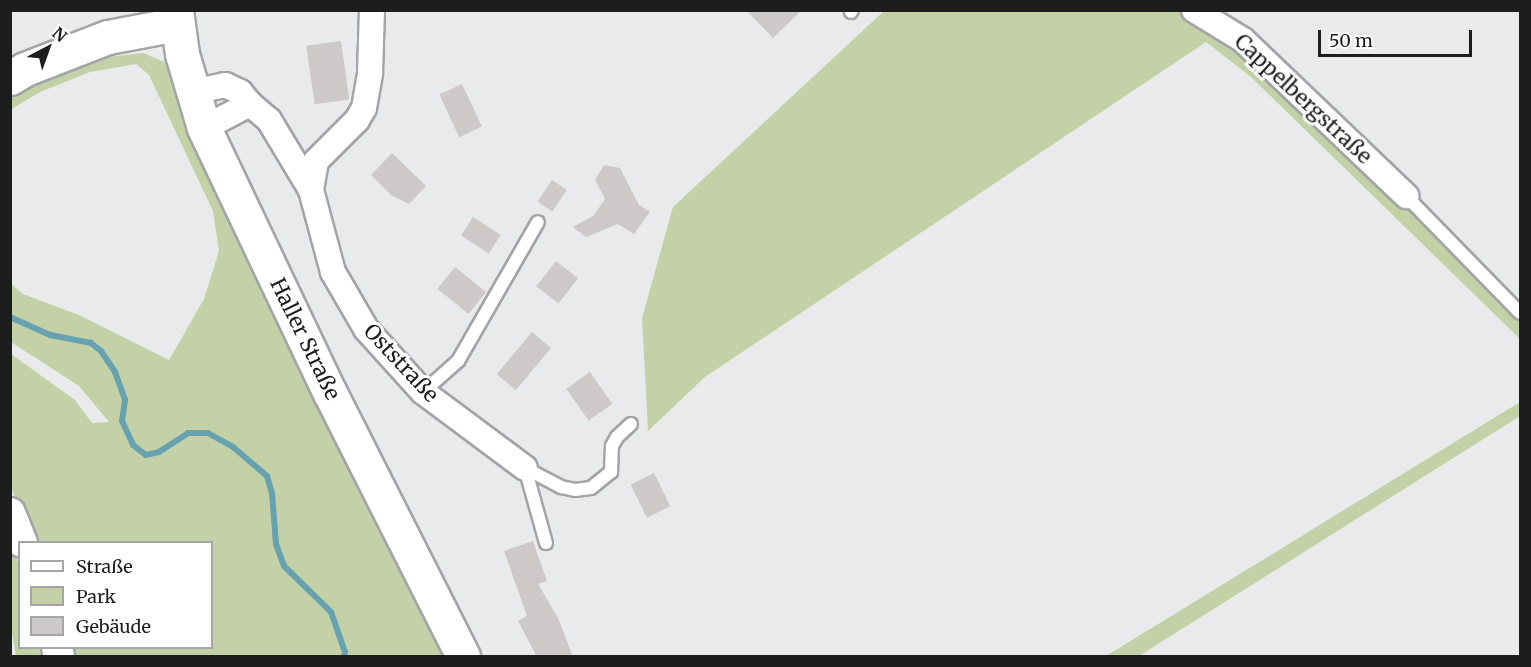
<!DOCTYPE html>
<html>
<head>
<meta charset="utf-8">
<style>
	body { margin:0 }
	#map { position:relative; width:1531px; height:667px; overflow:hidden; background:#e9eaec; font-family:Merriweather,serif }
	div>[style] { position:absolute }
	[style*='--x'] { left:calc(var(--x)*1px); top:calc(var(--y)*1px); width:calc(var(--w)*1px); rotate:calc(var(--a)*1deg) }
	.green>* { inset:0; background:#c4d1a6 }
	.stream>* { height:6px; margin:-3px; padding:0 3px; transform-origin:3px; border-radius:3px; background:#67a2b0 }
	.building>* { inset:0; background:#ccc9c8; transform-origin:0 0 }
	.roads { filter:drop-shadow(2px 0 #a4a4a7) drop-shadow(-2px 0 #a4a4a7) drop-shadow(0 2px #a4a4a7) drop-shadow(0 -2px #a4a4a7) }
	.service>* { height:12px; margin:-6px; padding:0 6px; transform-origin:6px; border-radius:6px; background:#fff }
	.minor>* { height:24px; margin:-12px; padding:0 12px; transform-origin:12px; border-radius:12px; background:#fff }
	.tertiary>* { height:30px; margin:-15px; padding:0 15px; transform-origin:15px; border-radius:15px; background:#fff }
	.secondary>* { height:33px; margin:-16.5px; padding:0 16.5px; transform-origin:16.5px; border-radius:16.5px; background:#fff }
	span { translate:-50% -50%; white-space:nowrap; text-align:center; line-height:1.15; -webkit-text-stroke:6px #fff; paint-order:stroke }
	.street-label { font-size:21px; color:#1d1d1e }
	.frame { position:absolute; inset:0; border:12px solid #1d1d1e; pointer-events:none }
	.legend { position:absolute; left:18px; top:541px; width:195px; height:108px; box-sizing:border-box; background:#fff; border:2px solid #a5a5a5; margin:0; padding:8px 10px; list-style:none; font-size:18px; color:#1d1d1e }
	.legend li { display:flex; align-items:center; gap:12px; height:30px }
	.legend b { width:30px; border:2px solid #a5a5a5 }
	.north { position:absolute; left:18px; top:18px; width:60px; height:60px; -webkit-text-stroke:4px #fff; paint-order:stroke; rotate:41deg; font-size:16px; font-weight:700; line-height:24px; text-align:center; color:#1d1d1e }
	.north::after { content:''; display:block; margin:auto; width:21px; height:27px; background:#1d1d1e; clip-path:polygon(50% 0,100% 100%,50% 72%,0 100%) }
	.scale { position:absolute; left:1318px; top:30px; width:154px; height:27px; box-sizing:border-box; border:3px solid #1d1d1e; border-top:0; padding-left:8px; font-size:18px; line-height:21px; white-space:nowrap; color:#1d1d1e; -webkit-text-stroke:4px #fff; paint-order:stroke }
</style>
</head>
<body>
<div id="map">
	<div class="green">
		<div style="clip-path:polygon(1181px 10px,1240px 46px,1422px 220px,1520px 322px,1520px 339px,1250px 76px,1206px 42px,705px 377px,648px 431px,642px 318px,673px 207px,884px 11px)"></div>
		<div style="clip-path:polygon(143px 53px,164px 62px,170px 73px,192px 138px,451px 656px,67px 656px,65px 648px,212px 648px,212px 542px,33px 542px,11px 487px,11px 354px,75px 400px,92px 423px,109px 422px,79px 386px,11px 342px,10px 283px,23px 294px,79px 315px,169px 360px,204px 299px,219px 251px,213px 211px,149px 75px,136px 64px,90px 72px,40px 92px,10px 110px,11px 94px,32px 82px,91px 59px)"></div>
		<div style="clip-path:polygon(1520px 402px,1520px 416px,1139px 656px,1106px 656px)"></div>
		<div style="clip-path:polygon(10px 542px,19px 565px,20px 648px,45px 648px,48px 656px,16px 656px,10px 622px)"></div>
	</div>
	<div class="stream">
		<div style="--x:10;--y:317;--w:44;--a:24.2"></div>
		<div style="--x:50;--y:335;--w:42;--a:11"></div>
		<div style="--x:91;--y:343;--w:13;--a:39"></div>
		<div style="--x:101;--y:351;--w:25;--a:56"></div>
		<div style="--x:115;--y:372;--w:30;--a:70"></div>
		<div style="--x:125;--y:400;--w:21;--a:98"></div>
		<div style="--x:122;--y:421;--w:26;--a:65"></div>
		<div style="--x:133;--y:445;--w:16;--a:38"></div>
		<div style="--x:146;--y:455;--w:13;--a:-13"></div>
		<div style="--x:159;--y:452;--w:35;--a:-33"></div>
		<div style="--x:188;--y:433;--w:20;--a:0"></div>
		<div style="--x:208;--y:433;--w:29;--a:29"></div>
		<div style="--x:233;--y:447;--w:45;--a:40.5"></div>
		<div style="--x:267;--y:476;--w:18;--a:74"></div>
		<div style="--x:272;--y:493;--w:51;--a:85.5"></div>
		<div style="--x:276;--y:544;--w:23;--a:70"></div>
		<div style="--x:284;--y:566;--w:66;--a:44.4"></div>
		<div style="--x:331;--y:612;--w:42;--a:70.7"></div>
		<div style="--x:345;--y:652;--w:4;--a:104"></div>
	</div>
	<div class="building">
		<div style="clip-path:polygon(746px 10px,802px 10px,773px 38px)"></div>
		<div style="left:341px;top:41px;width:59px;height:35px;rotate:82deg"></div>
		<div style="left:462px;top:84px;width:47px;height:25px;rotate:65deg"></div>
		<div style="clip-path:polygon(392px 153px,426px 186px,409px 204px,391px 195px,371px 175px)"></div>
		<div style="clip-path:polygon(604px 165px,620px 168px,639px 205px,650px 212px,634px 234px,618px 224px,586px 237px,573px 227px,593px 216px,605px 199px,595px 180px)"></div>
		<div style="left:552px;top:180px;width:18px;height:26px;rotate:34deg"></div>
		<div style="left:473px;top:217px;width:33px;height:22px;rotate:33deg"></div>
		<div style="left:556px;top:261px;width:28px;height:32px;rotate:38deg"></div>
		<div style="left:455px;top:267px;width:40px;height:28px;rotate:39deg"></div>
		<div style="left:532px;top:332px;width:25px;height:55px;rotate:40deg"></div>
		<div style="left:590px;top:372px;width:39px;height:29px;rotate:55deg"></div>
		<div style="left:654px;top:473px;width:37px;height:26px;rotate:64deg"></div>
		<div style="clip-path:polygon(533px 541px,547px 581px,538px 584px,558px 618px,573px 657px,537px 657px,518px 621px,527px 616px,504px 551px)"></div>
	</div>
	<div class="roads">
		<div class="service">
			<div style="--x:851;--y:12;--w:2;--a:-63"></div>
			<div style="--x:1406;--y:196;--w:163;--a:45.7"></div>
			<div style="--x:423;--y:392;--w:47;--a:-41.5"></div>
			<div style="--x:458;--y:361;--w:160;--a:-60.1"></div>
			<div style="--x:546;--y:543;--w:78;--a:-105.6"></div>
			<div style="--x:525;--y:468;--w:41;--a:27.8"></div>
			<div style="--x:561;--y:487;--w:14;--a:12"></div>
			<div style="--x:575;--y:490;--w:16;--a:-7"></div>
			<div style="--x:591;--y:488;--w:26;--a:-39"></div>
			<div style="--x:611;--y:472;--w:26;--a:-88"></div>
			<div style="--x:612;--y:446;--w:10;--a:-61"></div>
			<div style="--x:617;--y:437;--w:19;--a:-43"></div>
		</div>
		<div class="minor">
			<div style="--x:1194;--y:10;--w:57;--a:31.5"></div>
			<div style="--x:1243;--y:40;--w:226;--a:43.7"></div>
			<div style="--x:192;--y:92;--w:34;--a:-12"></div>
			<div style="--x:225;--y:85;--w:17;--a:25"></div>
			<div style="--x:240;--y:92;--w:16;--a:50"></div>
			<div style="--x:204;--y:128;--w:52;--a:-27.6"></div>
			<div style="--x:250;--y:104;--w:25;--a:40"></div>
			<div style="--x:269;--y:120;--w:82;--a:59"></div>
			<div style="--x:311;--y:190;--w:85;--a:75"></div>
			<div style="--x:333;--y:272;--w:66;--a:59.9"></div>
			<div style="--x:366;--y:329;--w:85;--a:47.9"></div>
			<div style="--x:423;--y:392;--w:127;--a:36.7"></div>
			<div style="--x:311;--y:190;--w:29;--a:-80"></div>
			<div style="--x:316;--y:161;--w:58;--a:-45"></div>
			<div style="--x:357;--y:120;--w:14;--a:-60"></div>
			<div style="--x:364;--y:108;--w:36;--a:-80"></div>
			<div style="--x:370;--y:73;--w:63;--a:-88.2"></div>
		</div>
		<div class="tertiary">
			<div style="--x:10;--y:513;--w:31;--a:68"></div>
			<div style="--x:57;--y:648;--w:8;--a:76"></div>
		</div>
		<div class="secondary">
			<div style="--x:176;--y:10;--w:44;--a:82.2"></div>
			<div style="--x:182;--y:54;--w:77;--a:73.4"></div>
			<div style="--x:204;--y:128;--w:293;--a:64.6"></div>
			<div style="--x:330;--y:393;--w:295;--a:63.2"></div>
			<div style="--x:10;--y:78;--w:17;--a:-31"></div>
			<div style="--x:25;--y:69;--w:89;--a:-21.1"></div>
			<div style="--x:108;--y:37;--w:70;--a:-10.7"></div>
		</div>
	</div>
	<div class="street-label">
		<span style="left:1303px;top:99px;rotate:43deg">Cappelbergstraße</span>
		<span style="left:305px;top:339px;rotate:64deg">Haller Straße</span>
		<span style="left:401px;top:363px;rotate:47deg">Oststraße</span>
	</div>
	<div class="frame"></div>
	<ul class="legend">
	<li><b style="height:8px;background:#fff"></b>Straße</li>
	<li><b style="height:16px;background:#c4d1a6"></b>Park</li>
	<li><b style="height:16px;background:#ccc9c8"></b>Gebäude</li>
	</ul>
	<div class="north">N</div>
	<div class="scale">50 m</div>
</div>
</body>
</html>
